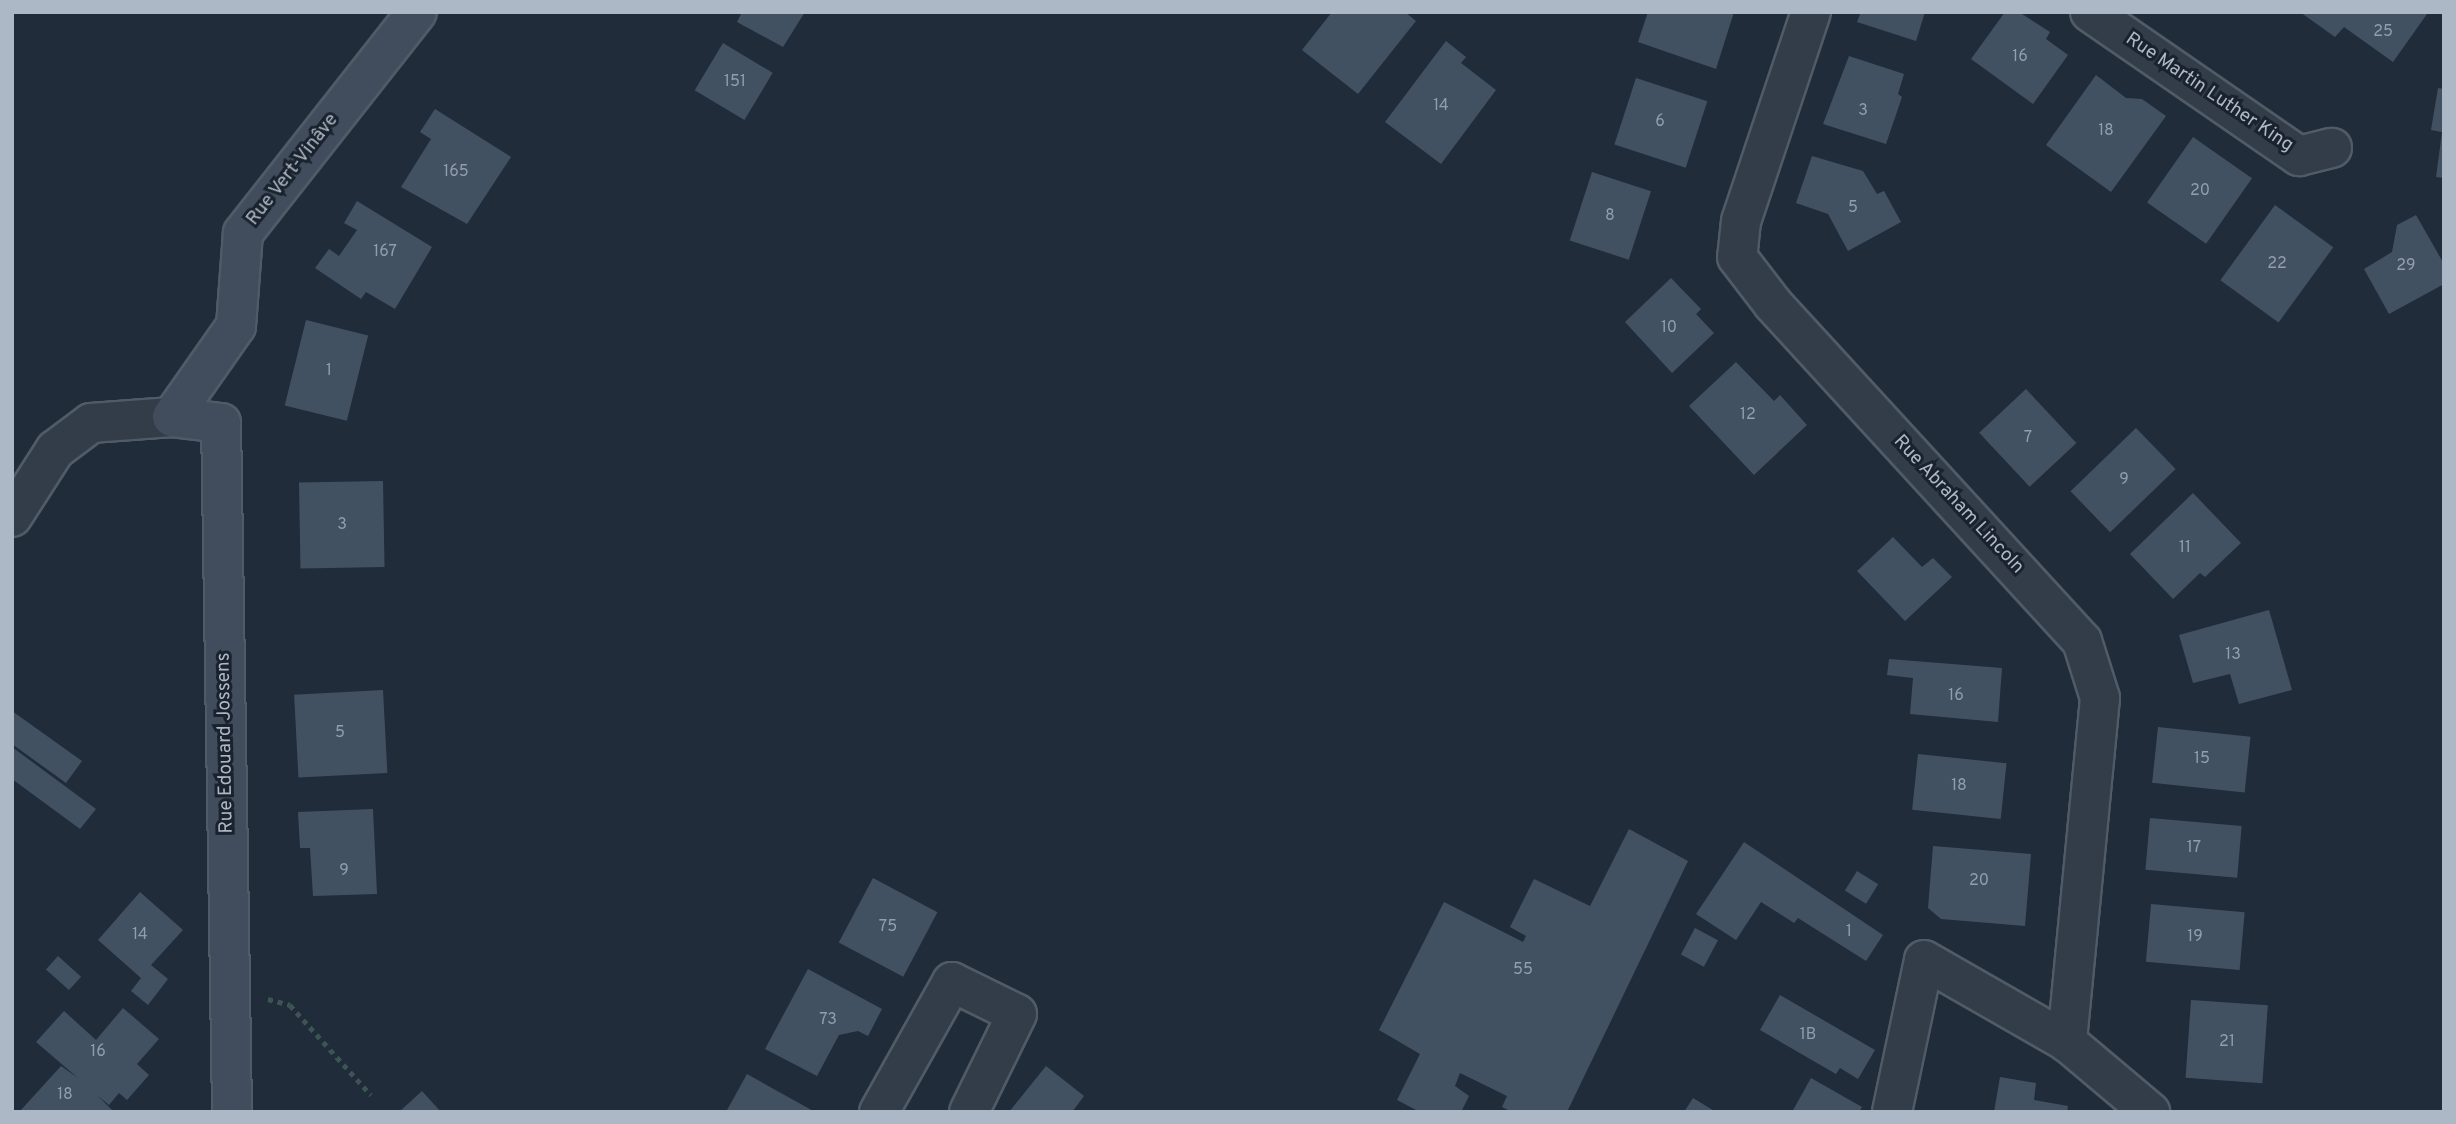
<!DOCTYPE html>
<html>
<head>
<meta charset="utf-8">
<style>
	body { margin:0 }
	#map { position:relative; width:2456px; height:1124px; overflow:hidden; background:#202c39; font-family:Overpass,sans-serif }
	div>[style] { position:absolute }
	[style*='--x'] { left:calc(var(--x)*1px); top:calc(var(--y)*1px); width:calc(var(--w)*1px); rotate:calc(var(--a)*1deg) }
	.building>* { inset:0; background:#425161; transform-origin:0 0 }
	.path>* { height:4.5px; margin-top:-2.25px; transform-origin:0; background:repeating-linear-gradient(90deg,#3c5454 0 5px,transparent 0 10px) }
	.roads { filter:drop-shadow(2px 0 #515b67) drop-shadow(-2px 0 #515b67) drop-shadow(0 2px #515b67) drop-shadow(0 -2px #515b67) }
	.street>* { height:38px; margin:-19px; padding:0 19px; transform-origin:19px; border-radius:19px; background:#333d49 }
	.secondary>* { height:38px; margin:-19px; padding:0 19px; transform-origin:19px; border-radius:19px; background:#414d5c }
	span { translate:-50% -50%; white-space:nowrap; text-align:center; line-height:1.15; -webkit-text-stroke:6px #19222d; paint-order:stroke }
	.number-label { font-size:16px; color:#929ead }
	.number-label span { -webkit-text-stroke-width:0 }
	.street-label { font-size:19px; color:#adb8c6 }
	.frame { position:absolute; inset:0; border:14px solid #adb8c6; pointer-events:none }
</style>
</head>
<body>
<div id="map">
	<div class="building">
		<div style="clip-path:polygon(742px 12px,805px 12px,783px 47px,737px 22px)"></div>
		<div style="clip-path:polygon(1332px 12px,1405px 12px,1416px 21px,1358px 94px,1302px 50px)"></div>
		<div style="clip-path:polygon(1648px 12px,1734px 12px,1716px 69px,1638px 42px)"></div>
		<div style="clip-path:polygon(1861px 12px,1925px 12px,1916px 41px,1857px 22px)"></div>
		<div style="clip-path:polygon(2005px 12px,2019px 12px,2050px 32px,2046px 39px,2068px 55px,2033px 104px,1971px 59px)"></div>
		<div style="clip-path:polygon(2300px 12px,2424px 12px,2427px 14px,2393px 62px,2344px 27px,2335px 37px)"></div>
		<div style="clip-path:polygon(1446px 41px,1466px 57px,1461px 63px,1496px 90px,1441px 164px,1385px 122px)"></div>
		<div style="left:723px;top:43px;width:58px;height:55px;rotate:31deg"></div>
		<div style="clip-path:polygon(1849px 56px,1904px 74px,1898px 94px,1902px 97px,1886px 144px,1823px 124px)"></div>
		<div style="clip-path:polygon(2096px 75px,2126px 98px,2142px 99px,2166px 116px,2111px 192px,2046px 145px)"></div>
		<div style="left:1636px;top:78px;width:75px;height:70px;rotate:18deg"></div>
		<div style="clip-path:polygon(2438px 88px,2444px 89px,2444px 178px,2436px 177px,2442px 132px,2431px 130px)"></div>
		<div style="clip-path:polygon(435px 109px,511px 157px,467px 224px,401px 187px,431px 139px,420px 132px)"></div>
		<div style="left:2193px;top:137px;width:72px;height:80px;rotate:35deg"></div>
		<div style="clip-path:polygon(1812px 156px,1863px 171px,1877px 194px,1884px 191px,1901px 222px,1848px 251px,1828px 214px,1796px 203px)"></div>
		<div style="left:1592px;top:172px;width:62px;height:72px;rotate:18deg"></div>
		<div style="clip-path:polygon(357px 201px,432px 247px,395px 309px,366px 292px,361px 299px,315px 268px,329px 249px,339px 256px,357px 230px,344px 223px)"></div>
		<div style="left:2275px;top:205px;width:72px;height:93px;rotate:36deg"></div>
		<div style="clip-path:polygon(2416px 215px,2444px 264px,2444px 284px,2389px 314px,2364px 269px,2392px 252px,2397px 225px)"></div>
		<div style="clip-path:polygon(1671px 278px,1701px 309px,1696px 314px,1714px 333px,1672px 373px,1625px 322px)"></div>
		<div style="left:306px;top:320px;width:64px;height:88px;rotate:14deg"></div>
		<div style="clip-path:polygon(1736px 362px,1774px 401px,1780px 395px,1807px 425px,1754px 475px,1689px 406px)"></div>
		<div style="left:2026px;top:389px;width:74px;height:64px;rotate:47deg"></div>
		<div style="left:2136px;top:428px;width:57px;height:91px;rotate:46deg"></div>
		<div style="left:383px;top:481px;width:86px;height:84px;rotate:89deg"></div>
		<div style="clip-path:polygon(2193px 493px,2241px 543px,2205px 577px,2200px 573px,2173px 599px,2130px 554px)"></div>
		<div style="clip-path:polygon(1893px 537px,1922px 567px,1933px 558px,1952px 577px,1905px 621px,1857px 571px)"></div>
		<div style="clip-path:polygon(2269px 610px,2292px 690px,2239px 704px,2230px 674px,2193px 683px,2179px 635px)"></div>
		<div style="clip-path:polygon(1889px 659px,2002px 668px,1998px 722px,1910px 714px,1913px 678px,1887px 675px)"></div>
		<div style="left:383px;top:690px;width:83px;height:89px;rotate:87deg"></div>
		<div style="clip-path:polygon(12px 711px,82px 761px,66px 783px,12px 744px)"></div>
		<div style="left:2158px;top:727px;width:93px;height:56px;rotate:6deg"></div>
		<div style="clip-path:polygon(12px 747px,96px 809px,80px 829px,12px 779px)"></div>
		<div style="left:1918px;top:754px;width:89px;height:56px;rotate:6deg"></div>
		<div style="clip-path:polygon(373px 809px,377px 894px,313px 896px,310px 848px,300px 848px,298px 812px)"></div>
		<div style="left:2150px;top:818px;width:92px;height:52px;rotate:5deg"></div>
		<div style="clip-path:polygon(1629px 829px,1688px 861px,1567px 1112px,1512px 1112px,1502px 1107px,1507px 1096px,1460px 1073px,1455px 1086px,1469px 1096px,1461px 1112px,1420px 1112px,1397px 1100px,1420px 1054px,1379px 1030px,1444px 902px,1523px 942px,1526px 936px,1510px 927px,1534px 879px,1590px 906px)"></div>
		<div style="clip-path:polygon(1744px 842px,1883px 935px,1866px 961px,1798px 918px,1794px 923px,1761px 902px,1736px 940px,1696px 914px)"></div>
		<div style="clip-path:polygon(1933px 846px,2031px 854px,2025px 926px,1941px 919px,1928px 908px)"></div>
		<div style="left:1857px;top:871px;width:25px;height:23px;rotate:32deg"></div>
		<div style="left:873px;top:878px;width:73px;height:73px;rotate:28deg"></div>
		<div style="clip-path:polygon(140px 892px,183px 930px,151px 965px,168px 979px,148px 1005px,131px 991px,141px 978px,98px 940px)"></div>
		<div style="left:2151px;top:904px;width:94px;height:58px;rotate:5deg"></div>
		<div style="left:1695px;top:928px;width:26px;height:30px;rotate:28deg"></div>
		<div style="left:58px;top:956px;width:31px;height:18px;rotate:42deg"></div>
		<div style="clip-path:polygon(808px 969px,882px 1009px,868px 1036px,858px 1031px,839px 1035px,817px 1076px,765px 1049px)"></div>
		<div style="clip-path:polygon(1780px 995px,1875px 1050px,1858px 1079px,1840px 1068px,1836px 1074px,1760px 1030px)"></div>
		<div style="left:2191px;top:1000px;width:77px;height:78px;rotate:4deg"></div>
		<div style="clip-path:polygon(123px 1008px,159px 1039px,137px 1064px,149px 1075px,127px 1100px,119px 1093px,109px 1105px,97px 1095px,114px 1112px,21px 1110px,61px 1066px,78px 1078px,36px 1042px,64px 1011px,96px 1040px)"></div>
		<div style="clip-path:polygon(1046px 1066px,1084px 1096px,1072px 1112px,1009px 1112px)"></div>
		<div style="clip-path:polygon(747px 1074px,815px 1112px,726px 1112px)"></div>
		<div style="clip-path:polygon(2000px 1077px,2036px 1083px,2034px 1100px,2068px 1106px,2067px 1112px,1994px 1112px)"></div>
		<div style="clip-path:polygon(1811px 1078px,1862px 1107px,1859px 1112px,1792px 1112px)"></div>
		<div style="clip-path:polygon(422px 1091px,441px 1112px,399px 1112px)"></div>
		<div style="clip-path:polygon(1693px 1098px,1716px 1112px,1684px 1112px)"></div>
	</div>
	<div class="path">
		<div style="--x:268;--y:999;--w:23;--a:15"></div>
		<div style="--x:290;--y:1005;--w:121;--a:48"></div>
	</div>
	<div class="roads">
		<div class="street">
			<div style="--x:1811;--y:12;--w:220;--a:108.5"></div>
			<div style="--x:1741;--y:221;--w:36;--a:96"></div>
			<div style="--x:1737;--y:257;--w:59;--a:52.5"></div>
			<div style="--x:1773;--y:304;--w:457;--a:47.5"></div>
			<div style="--x:2082;--y:641;--w:60;--a:72.5"></div>
			<div style="--x:2100;--y:698;--w:346;--a:95.5"></div>
			<div style="--x:2090;--y:12;--w:254;--a:34.6"></div>
			<div style="--x:2299;--y:156;--w:34;--a:-14"></div>
			<div style="--x:12;--y:517;--w:80;--a:-57.3"></div>
			<div style="--x:55;--y:450;--w:45;--a:-36.9"></div>
			<div style="--x:91;--y:423;--w:81;--a:-4.2"></div>
			<div style="--x:879;--y:1112;--w:149;--a:-60.7"></div>
			<div style="--x:952;--y:982;--w:72;--a:26.2"></div>
			<div style="--x:1017;--y:1014;--w:109;--a:116.1"></div>
			<div style="--x:1892;--y:1112;--w:155;--a:-78.1"></div>
			<div style="--x:1924;--y:960;--w:165;--a:29.8"></div>
			<div style="--x:2067;--y:1042;--w:109;--a:40.1"></div>
		</div>
		<div class="secondary">
			<div style="--x:232;--y:1112;--w:689;--a:-90.91"></div>
			<div style="--x:221;--y:423;--w:49;--a:-173"></div>
			<div style="--x:172;--y:417;--w:111;--a:-54.9"></div>
			<div style="--x:236;--y:326;--w:93;--a:-85.7"></div>
			<div style="--x:243;--y:233;--w:281;--a:-51.8"></div>
		</div>
	</div>
	<div class="number-label">
		<span style="left:2383px;top:32px">25</span>
		<span style="left:2020px;top:57px">16</span>
		<span style="left:735px;top:82px">151</span>
		<span style="left:1441px;top:106px">14</span>
		<span style="left:1863px;top:111px">3</span>
		<span style="left:1660px;top:122px">6</span>
		<span style="left:2106px;top:131px">18</span>
		<span style="left:456px;top:172px">165</span>
		<span style="left:2200px;top:191px">20</span>
		<span style="left:1853px;top:208px">5</span>
		<span style="left:1610px;top:216px">8</span>
		<span style="left:385px;top:252px">167</span>
		<span style="left:2277px;top:264px">22</span>
		<span style="left:2406px;top:266px">29</span>
		<span style="left:1669px;top:328px">10</span>
		<span style="left:329px;top:371px">1</span>
		<span style="left:1748px;top:415px">12</span>
		<span style="left:2028px;top:438px">7</span>
		<span style="left:2124px;top:480px">9</span>
		<span style="left:342px;top:525px">3</span>
		<span style="left:2185px;top:548px">11</span>
		<span style="left:2233px;top:655px">13</span>
		<span style="left:1956px;top:696px">16</span>
		<span style="left:340px;top:733px">5</span>
		<span style="left:2202px;top:759px">15</span>
		<span style="left:1959px;top:786px">18</span>
		<span style="left:2194px;top:848px">17</span>
		<span style="left:344px;top:871px">9</span>
		<span style="left:1979px;top:881px">20</span>
		<span style="left:888px;top:927px">75</span>
		<span style="left:1849px;top:932px">1</span>
		<span style="left:140px;top:935px">14</span>
		<span style="left:2195px;top:937px">19</span>
		<span style="left:1523px;top:970px">55</span>
		<span style="left:828px;top:1020px">73</span>
		<span style="left:1808px;top:1035px">1B</span>
		<span style="left:2227px;top:1042px">21</span>
		<span style="left:98px;top:1052px">16</span>
		<span style="left:65px;top:1095px">18</span>
	</div>
	<div class="street-label">
		<span style="left:2209px;top:93px;rotate:34deg">Rue Martin Luther King</span>
		<span style="left:293px;top:170px;rotate:-52deg">Rue Vert-Vinâve</span>
		<span style="left:1958px;top:505px;rotate:47deg">Rue Abraham Lincoln</span>
		<span style="left:226px;top:743px;rotate:-91deg">Rue Edouard Jossens</span>
	</div>
	<div class="frame"></div>
</div>
</body>
</html>
